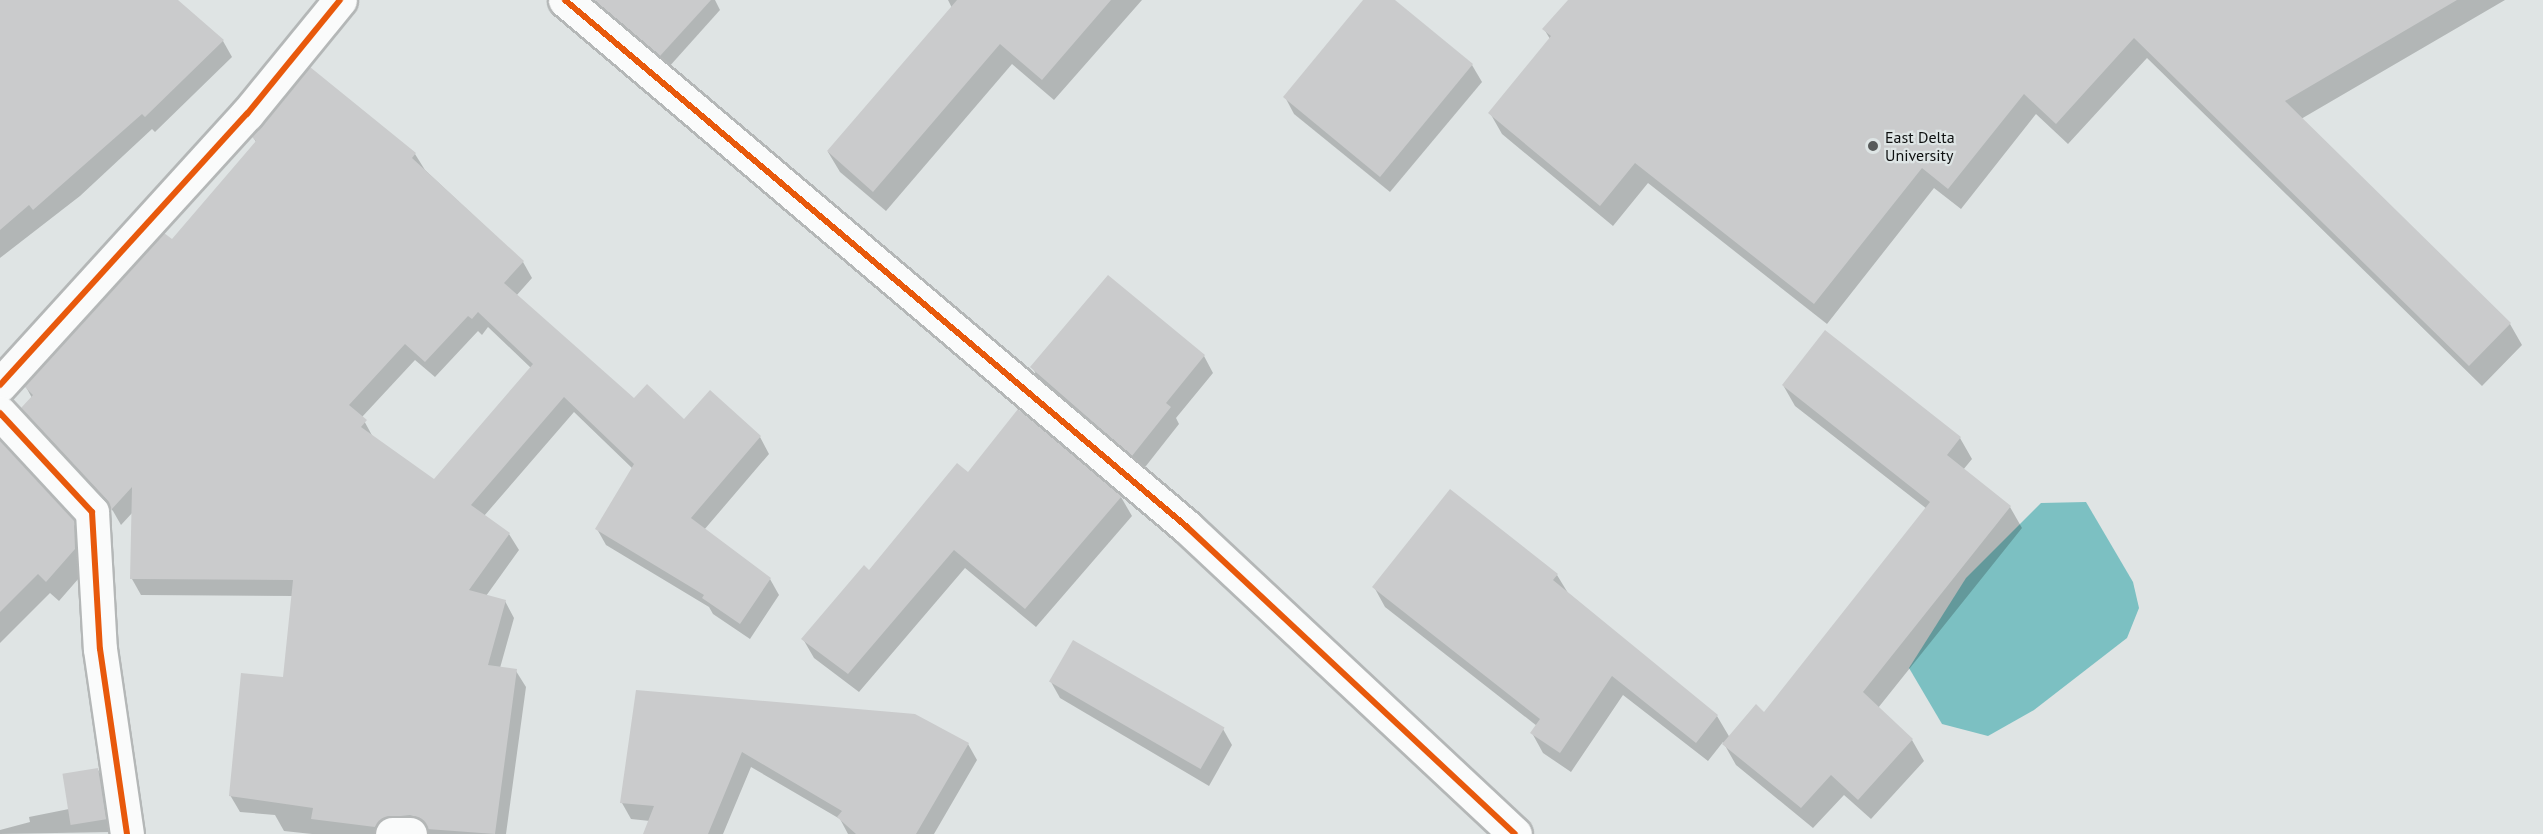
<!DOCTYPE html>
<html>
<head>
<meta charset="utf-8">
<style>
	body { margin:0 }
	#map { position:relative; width:2543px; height:834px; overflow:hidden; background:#dfe4e4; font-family:"PT Sans",sans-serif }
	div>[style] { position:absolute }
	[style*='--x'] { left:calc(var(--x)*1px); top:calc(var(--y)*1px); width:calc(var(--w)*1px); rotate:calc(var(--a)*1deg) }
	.water>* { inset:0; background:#7cc0c2 }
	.shadow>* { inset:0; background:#0003 }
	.building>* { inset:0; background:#cacbcc; transform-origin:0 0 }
	.roads { filter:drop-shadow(2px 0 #b4b7b7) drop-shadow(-2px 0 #b4b7b7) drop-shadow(0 2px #b4b7b7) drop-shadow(0 -2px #b4b7b7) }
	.minor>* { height:33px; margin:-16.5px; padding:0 16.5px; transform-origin:16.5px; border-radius:16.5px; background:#fafbfb }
	.cycleway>* { height:6px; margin:-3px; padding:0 3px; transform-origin:3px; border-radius:3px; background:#e8590c }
	.dots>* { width:16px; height:16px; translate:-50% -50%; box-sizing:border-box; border:3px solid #dee5e5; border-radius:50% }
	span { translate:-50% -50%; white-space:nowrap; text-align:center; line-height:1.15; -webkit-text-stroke:4.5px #dee5e5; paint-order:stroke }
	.poi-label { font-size:16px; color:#0e1010 }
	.left { translate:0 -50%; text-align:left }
</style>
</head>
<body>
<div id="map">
	<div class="water">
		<div style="clip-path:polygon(2086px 502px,2133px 582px,2139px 608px,2127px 638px,2034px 710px,1988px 736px,1942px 724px,1909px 668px,1966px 578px,2041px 503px)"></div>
	</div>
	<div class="shadow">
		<div style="clip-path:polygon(0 0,176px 0,223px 41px,232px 57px,155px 132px,152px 129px,80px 196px,0 258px)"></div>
		<div style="clip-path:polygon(587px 0,715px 0,720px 10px,668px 68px)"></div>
		<div style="clip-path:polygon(948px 0,1142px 0,1054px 100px,1012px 64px,886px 211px,840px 172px,828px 152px,952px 8px)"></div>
		<div style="clip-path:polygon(1365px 0,1393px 0,1472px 65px,1482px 82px,1390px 192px,1294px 114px,1285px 97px)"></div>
		<div style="clip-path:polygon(1570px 0,2505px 0,2301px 119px,2510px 324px,2522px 345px,2482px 386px,2147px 58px,2068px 144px,2036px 114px,1961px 209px,1934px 188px,1827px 324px,1648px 183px,1613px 226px,1502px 134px,1490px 113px,1550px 39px,1544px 29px)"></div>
		<div style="clip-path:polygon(evenodd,310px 69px,415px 154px,425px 170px,523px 262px,532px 278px,516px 296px,634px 400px,684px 421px,760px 437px,769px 454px,704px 530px,770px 579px,779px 595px,750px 639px,713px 614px,709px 607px,606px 545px,597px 529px,633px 469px,574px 412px,484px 516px,509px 534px,519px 550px,486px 596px,505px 601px,514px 618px,500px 668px,516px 671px,526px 687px,506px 834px,312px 834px,284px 831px,275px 815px,240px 812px,230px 795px,285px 678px,293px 596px,141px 595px,132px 579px,133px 512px,121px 525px,113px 511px,32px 424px,23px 408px,32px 398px,26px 387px,172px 242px,256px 142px,253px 137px,310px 69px,488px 327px,531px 368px,434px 481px,374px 439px,362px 417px,415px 360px,435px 377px,478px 331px,482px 335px,488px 327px)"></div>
		<div style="clip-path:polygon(1108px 277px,1204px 356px,1213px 373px,1176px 418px,1179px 424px,1142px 471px,1042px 384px,1032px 367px)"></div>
		<div style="clip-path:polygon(1783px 385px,1960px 438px,1972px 459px,1963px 470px,2010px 507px,2022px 528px,1878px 708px,1912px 740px,1924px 761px,1871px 819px,1844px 795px,1813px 828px,1736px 765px,1723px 742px,1708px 761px,1623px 695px,1571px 772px,1543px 753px,1532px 733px,1537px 726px,1385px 607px,1374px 587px,1557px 575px,1568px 593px,1717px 716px,1730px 738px,1765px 714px,1927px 509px,1795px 406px)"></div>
		<div style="clip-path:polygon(0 463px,72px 521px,85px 542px,86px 570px,59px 601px,50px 593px,0 643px)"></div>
		<div style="clip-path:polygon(968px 474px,1121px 497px,1132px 516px,1036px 627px,965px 568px,859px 692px,814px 658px,803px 639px)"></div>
		<div style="clip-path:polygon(1051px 682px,1223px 729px,1232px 745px,1209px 786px,1060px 698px)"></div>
		<div style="clip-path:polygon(638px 691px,968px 744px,977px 760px,934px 834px,848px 834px,840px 819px,751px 767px,723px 834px,645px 834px,650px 821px,631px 819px,622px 803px)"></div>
		<div style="clip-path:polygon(98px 770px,105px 782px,112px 832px,0 834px,0 830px,30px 822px,29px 817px,69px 809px)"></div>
	</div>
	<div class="building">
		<div style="clip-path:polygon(0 0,178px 0,224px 40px,145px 117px,142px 114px,33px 210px,29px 205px,0 230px)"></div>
		<div style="clip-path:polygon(594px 0,711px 0,660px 56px)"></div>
		<div style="clip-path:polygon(957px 0,1111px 0,1042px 80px,1000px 44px,873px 192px,827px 151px)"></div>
		<div style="clip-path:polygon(1363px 0,1395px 0,1473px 64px,1380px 177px,1283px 97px)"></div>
		<div style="clip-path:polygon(1568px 0,2457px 0,2285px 101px,2511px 323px,2469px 366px,2134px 38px,2056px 124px,2024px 94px,1948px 189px,1922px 168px,1814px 304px,1635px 163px,1600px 206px,1488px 113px,1551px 36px,1542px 29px)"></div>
		<div style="clip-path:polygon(evenodd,310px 67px,416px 153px,412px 158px,524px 261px,504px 283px,634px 398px,647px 384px,684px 419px,710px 390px,761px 436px,691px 518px,771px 578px,740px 624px,702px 598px,704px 595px,595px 529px,634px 464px,564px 397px,471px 505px,510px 533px,469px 590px,506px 600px,488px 665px,517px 669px,495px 834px,427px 829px,420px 818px,410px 815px,383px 818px,375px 827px,311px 819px,313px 808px,229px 796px,241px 673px,283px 677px,293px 580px,130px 579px,132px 487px,111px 510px,106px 499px,21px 408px,33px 395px,24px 386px,164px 233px,172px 239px,256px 141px,252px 137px,310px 67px,478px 312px,533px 364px,434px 479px,361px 427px,367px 420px,349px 405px,405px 344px,425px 362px,468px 316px,472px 319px,478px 312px)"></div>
		<div style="clip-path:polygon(1108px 275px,1205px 355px,1166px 403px,1171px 407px,1132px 456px,1030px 367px)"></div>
		<div style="clip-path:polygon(1825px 330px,1961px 437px,1947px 455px,2011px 506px,1863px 692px,1913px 739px,1858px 800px,1831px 775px,1801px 808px,1722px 744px,1756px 704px,1764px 712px,1930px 502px,1782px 385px)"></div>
		<div style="clip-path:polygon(1018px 409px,1122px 496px,1025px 609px,954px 550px,848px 674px,801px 639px,864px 565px,869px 570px,957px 463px,968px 472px)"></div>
		<div style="clip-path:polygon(0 441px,74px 520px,75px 549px,46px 582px,38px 574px,0 612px)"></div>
		<div style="clip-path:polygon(1450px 489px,1558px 574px,1553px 580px,1718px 715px,1696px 743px,1612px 676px,1560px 753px,1530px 733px,1540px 719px,1372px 587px)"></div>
		<div style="left:1073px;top:640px;width:175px;height:48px;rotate:30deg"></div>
		<div style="clip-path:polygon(636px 690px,915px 714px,969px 743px,916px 834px,856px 834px,837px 817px,842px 811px,742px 752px,708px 834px,643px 834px,654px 806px,620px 803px)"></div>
		<div style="left:98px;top:768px;width:52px;height:36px;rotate:81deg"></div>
	</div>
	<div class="roads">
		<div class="minor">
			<div style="--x:565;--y:0;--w:815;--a:40.27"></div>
			<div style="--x:1187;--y:527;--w:449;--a:43.1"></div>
			<div style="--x:0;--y:385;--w:367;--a:-47.7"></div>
			<div style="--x:247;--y:114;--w:147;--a:-50.8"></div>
			<div style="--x:0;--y:413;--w:135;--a:47.1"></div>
			<div style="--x:92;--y:512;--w:137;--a:86.7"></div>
			<div style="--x:100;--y:649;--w:187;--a:81.7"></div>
			<div style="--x:392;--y:834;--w:18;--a:0"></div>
		</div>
	</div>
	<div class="cycleway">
		<div style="--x:565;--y:0;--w:815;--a:40.27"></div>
		<div style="--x:1187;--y:527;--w:449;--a:43.1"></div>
		<div style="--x:0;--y:385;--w:367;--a:-47.7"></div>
		<div style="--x:247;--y:114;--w:147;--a:-50.8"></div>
		<div style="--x:0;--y:413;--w:135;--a:47.1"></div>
		<div style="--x:92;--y:512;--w:137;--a:86.7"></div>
		<div style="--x:100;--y:649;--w:187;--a:81.7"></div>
	</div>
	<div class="dots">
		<div style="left:1873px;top:146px;background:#575a5a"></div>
	</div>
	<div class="poi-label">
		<span class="left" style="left:1885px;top:146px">East Delta<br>University</span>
	</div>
</div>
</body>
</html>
